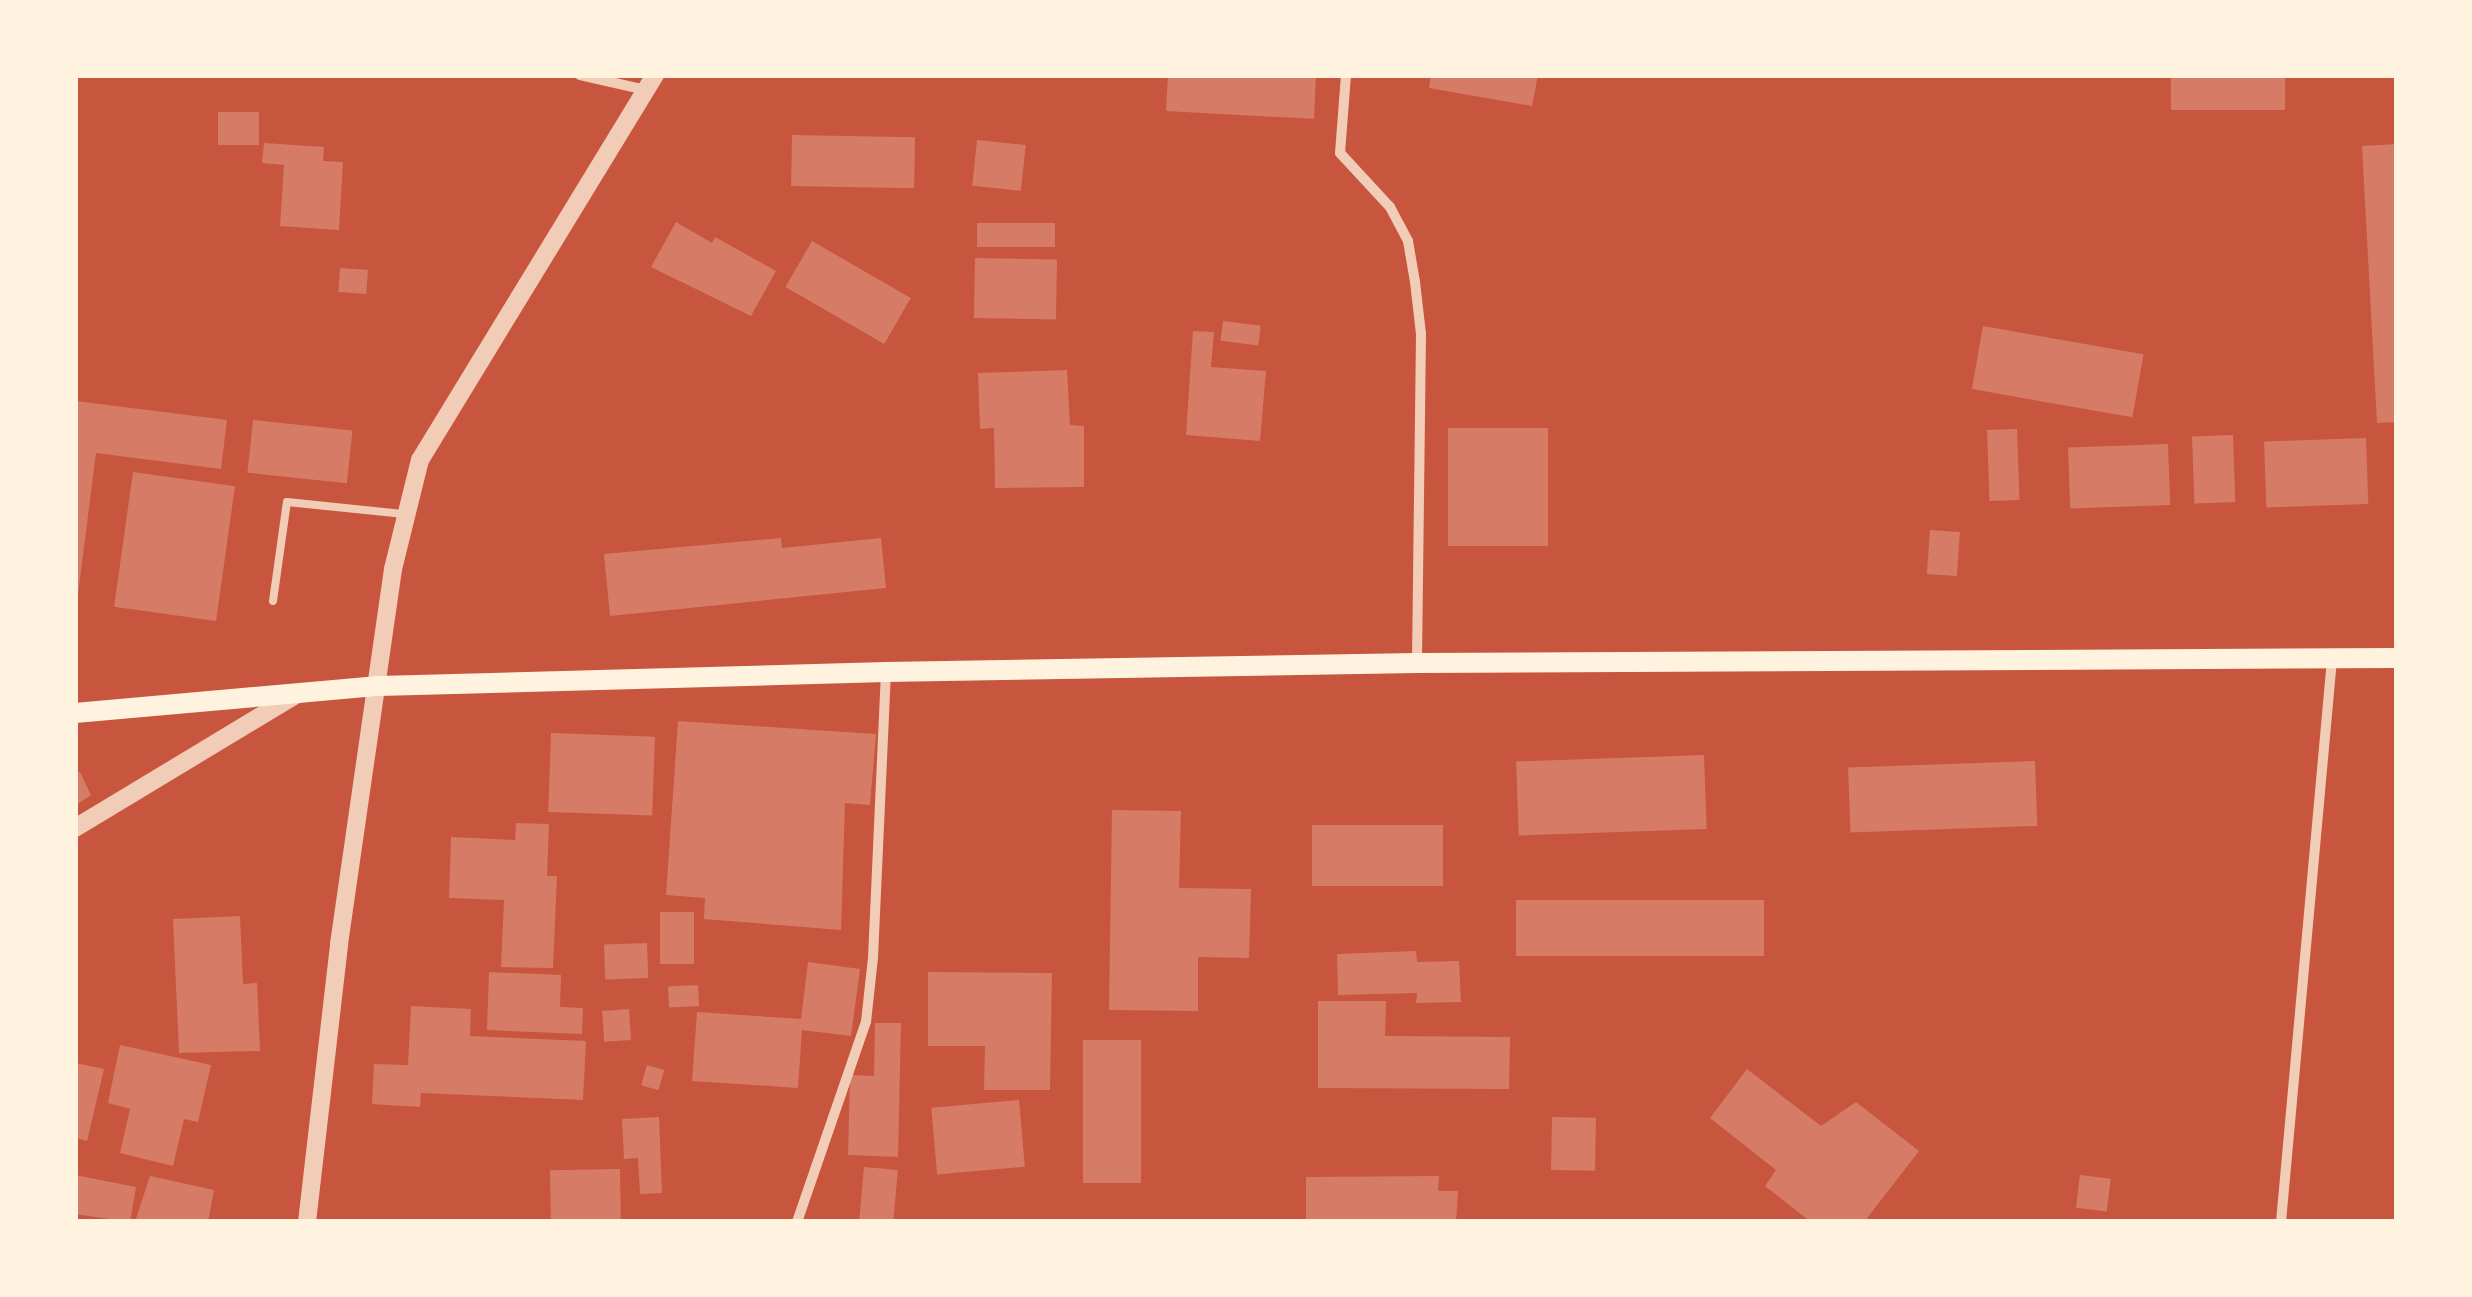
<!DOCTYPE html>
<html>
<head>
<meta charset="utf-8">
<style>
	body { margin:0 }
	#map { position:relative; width:2472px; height:1297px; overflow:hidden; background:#c8553d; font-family:"Roboto Condensed",sans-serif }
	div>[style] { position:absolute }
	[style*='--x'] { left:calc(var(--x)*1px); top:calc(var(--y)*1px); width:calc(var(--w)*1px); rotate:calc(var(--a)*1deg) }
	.building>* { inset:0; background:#d67c66; transform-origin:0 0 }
	.service>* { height:8px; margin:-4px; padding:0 4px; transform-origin:4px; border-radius:4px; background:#f1ccb7 }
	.minor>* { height:10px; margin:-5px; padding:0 5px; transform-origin:5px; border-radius:5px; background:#f1ccb7 }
	.tertiary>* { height:18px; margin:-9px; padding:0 9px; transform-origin:9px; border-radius:9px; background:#f1ccb7 }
	.secondary>* { height:20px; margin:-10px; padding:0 10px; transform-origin:10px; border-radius:10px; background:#fff3e0 }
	span { translate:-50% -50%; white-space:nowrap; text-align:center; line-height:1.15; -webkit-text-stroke:8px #fff3e0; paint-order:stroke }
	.frame { position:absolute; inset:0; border:78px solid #fff3e0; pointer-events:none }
</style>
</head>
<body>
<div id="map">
	<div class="building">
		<div style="clip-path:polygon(1168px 75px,1316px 75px,1314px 119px,1166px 111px)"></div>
		<div style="clip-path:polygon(1431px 75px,1538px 75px,1532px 106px,1429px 88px)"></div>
		<div style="left:2171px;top:75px;width:114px;height:35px"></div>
		<div style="left:218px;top:112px;width:41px;height:33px"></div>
		<div style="left:792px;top:135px;width:123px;height:51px;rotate:1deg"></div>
		<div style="left:977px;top:140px;width:49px;height:46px;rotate:6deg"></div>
		<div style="clip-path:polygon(264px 143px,324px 147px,323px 161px,343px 162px,339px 230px,280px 226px,284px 165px,262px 163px)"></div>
		<div style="clip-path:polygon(2397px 144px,2397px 422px,2377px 423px,2362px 146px)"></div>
		<div style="clip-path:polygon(676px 222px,712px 243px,715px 237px,776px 271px,751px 316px,651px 267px)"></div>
		<div style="left:1055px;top:223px;width:24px;height:78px;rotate:90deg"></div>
		<div style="left:812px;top:241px;width:114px;height:53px;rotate:30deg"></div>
		<div style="left:975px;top:258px;width:82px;height:60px;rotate:1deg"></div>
		<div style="left:340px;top:268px;width:28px;height:24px;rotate:4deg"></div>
		<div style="left:1223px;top:321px;width:38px;height:20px;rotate:7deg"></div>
		<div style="left:1983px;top:326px;width:163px;height:64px;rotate:10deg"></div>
		<div style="clip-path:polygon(1193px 331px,1214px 332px,1211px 367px,1266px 371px,1260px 441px,1186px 435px)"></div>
		<div style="clip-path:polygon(1067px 370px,1070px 425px,1084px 426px,1084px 487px,995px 488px,994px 428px,980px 429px,978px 373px)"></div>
		<div style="clip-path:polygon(75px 401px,227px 420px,221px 469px,96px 453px,77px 602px)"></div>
		<div style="left:253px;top:420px;width:100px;height:53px;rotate:6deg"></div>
		<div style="left:1548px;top:428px;width:118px;height:100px;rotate:90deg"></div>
		<div style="left:2017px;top:429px;width:71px;height:30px;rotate:88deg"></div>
		<div style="left:2233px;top:435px;width:67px;height:41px;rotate:88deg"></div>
		<div style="left:2366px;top:438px;width:66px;height:102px;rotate:88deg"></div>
		<div style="left:2168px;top:444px;width:61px;height:100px;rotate:88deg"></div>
		<div style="left:133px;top:472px;width:103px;height:136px;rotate:8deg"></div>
		<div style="left:1930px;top:530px;width:30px;height:44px;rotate:4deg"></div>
		<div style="clip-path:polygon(781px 538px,782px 548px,881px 538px,886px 588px,610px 616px,604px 554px)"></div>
		<div style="clip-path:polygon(678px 721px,876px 734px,870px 805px,845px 803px,841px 930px,704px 919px,705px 898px,666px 895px)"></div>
		<div style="left:551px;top:733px;width:104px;height:79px;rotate:2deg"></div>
		<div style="left:1704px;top:755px;width:74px;height:188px;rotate:88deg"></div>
		<div style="left:2035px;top:761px;width:65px;height:187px;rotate:88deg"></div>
		<div style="clip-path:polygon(80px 772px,91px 795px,75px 806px,75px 774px)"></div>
		<div style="clip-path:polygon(1112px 810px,1181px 811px,1179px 888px,1251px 889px,1249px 958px,1198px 957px,1198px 1011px,1109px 1010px)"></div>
		<div style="clip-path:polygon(516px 823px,549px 824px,547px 876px,557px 876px,553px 968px,501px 967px,504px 900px,449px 898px,451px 837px,515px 840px)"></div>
		<div style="left:1443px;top:825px;width:61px;height:131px;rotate:90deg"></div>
		<div style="left:1764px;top:900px;width:56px;height:248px;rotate:90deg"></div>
		<div style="left:660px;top:912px;width:34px;height:52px"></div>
		<div style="clip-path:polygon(240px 916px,243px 984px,257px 983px,260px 1051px,179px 1053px,173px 919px)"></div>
		<div style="left:647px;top:943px;width:35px;height:43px;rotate:88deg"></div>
		<div style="clip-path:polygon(1416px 951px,1417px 962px,1459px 961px,1461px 1002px,1416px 1003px,1417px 993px,1338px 995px,1337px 954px)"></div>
		<div style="clip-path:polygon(808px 962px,860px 969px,851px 1036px,802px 1030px,798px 1088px,692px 1081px,697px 1012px,801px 1019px)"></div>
		<div style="clip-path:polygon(489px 972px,561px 975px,560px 1007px,583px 1008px,582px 1034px,487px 1030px)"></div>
		<div style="clip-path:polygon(928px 972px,1052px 973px,1050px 1090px,984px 1090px,985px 1046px,928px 1046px)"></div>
		<div style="left:698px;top:985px;width:21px;height:30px;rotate:87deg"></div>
		<div style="clip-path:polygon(1318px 1001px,1386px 1001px,1385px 1036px,1510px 1037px,1509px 1089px,1318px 1088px)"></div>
		<div style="clip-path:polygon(411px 1006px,471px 1009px,470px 1036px,586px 1041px,583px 1100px,421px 1093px,420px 1107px,372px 1104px,374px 1064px,408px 1065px)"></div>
		<div style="left:629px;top:1009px;width:31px;height:27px;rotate:86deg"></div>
		<div style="clip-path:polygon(875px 1023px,901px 1023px,898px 1157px,848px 1155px,850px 1075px,874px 1076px)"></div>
		<div style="left:1083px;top:1040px;width:58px;height:143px"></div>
		<div style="clip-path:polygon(120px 1045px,211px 1065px,198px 1122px,184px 1119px,173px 1166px,120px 1153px,130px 1109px,108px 1103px)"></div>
		<div style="clip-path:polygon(75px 1063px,104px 1069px,87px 1141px,75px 1138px)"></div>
		<div style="left:647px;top:1065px;width:18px;height:21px;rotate:16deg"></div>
		<div style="clip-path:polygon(1747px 1069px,1821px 1126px,1856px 1102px,1919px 1151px,1864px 1222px,1811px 1222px,1765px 1186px,1776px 1170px,1710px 1118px)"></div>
		<div style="left:1019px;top:1100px;width:67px;height:88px;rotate:85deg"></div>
		<div style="clip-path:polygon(659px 1117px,662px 1193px,640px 1194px,638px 1158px,624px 1159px,622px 1119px)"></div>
		<div style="left:1552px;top:1117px;width:44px;height:53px;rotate:1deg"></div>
		<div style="left:864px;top:1167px;width:34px;height:55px;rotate:5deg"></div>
		<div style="left:620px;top:1169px;width:53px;height:70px;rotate:89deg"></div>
		<div style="clip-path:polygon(75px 1175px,136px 1187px,130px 1222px,75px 1214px)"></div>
		<div style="left:2080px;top:1175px;width:31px;height:33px;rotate:7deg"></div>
		<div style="clip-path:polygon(150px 1176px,214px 1190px,208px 1222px,135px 1222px)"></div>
		<div style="clip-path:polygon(1439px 1176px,1438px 1191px,1458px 1191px,1456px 1222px,1306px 1222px,1306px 1177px)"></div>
	</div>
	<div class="service">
		<div style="--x:273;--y:601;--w:100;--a:-82"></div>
		<div style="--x:287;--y:502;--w:118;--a:5.9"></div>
	</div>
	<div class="minor">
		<div style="--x:580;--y:75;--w:68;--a:12.8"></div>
		<div style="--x:1346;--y:75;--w:78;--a:94.4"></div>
		<div style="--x:1340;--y:153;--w:74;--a:47.2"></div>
		<div style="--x:1390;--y:207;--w:38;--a:62"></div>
		<div style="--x:1408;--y:241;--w:42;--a:80.3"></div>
		<div style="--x:1415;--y:282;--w:52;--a:83.4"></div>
		<div style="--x:1421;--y:334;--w:329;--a:90.7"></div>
		<div style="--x:797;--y:1222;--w:212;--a:-71"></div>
		<div style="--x:866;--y:1022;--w:64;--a:-83.8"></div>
		<div style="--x:873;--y:958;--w:285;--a:-87.4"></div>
		<div style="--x:2281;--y:1222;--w:565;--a:-84.82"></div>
	</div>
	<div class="tertiary">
		<div style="--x:75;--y:828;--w:259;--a:-31.1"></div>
		<div style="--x:307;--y:1222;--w:280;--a:-83.4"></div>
		<div style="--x:339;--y:944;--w:379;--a:-81.8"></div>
		<div style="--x:393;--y:569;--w:112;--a:-76.1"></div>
		<div style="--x:420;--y:460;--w:451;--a:-58.6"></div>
	</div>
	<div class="secondary">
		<div style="--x:75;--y:713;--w:305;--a:-5.1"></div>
		<div style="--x:379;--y:686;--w:507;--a:-1.58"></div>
		<div style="--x:886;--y:672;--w:531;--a:-0.97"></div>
		<div style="--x:1417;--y:663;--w:980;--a:-0.29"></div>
	</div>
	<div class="frame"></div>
</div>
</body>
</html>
